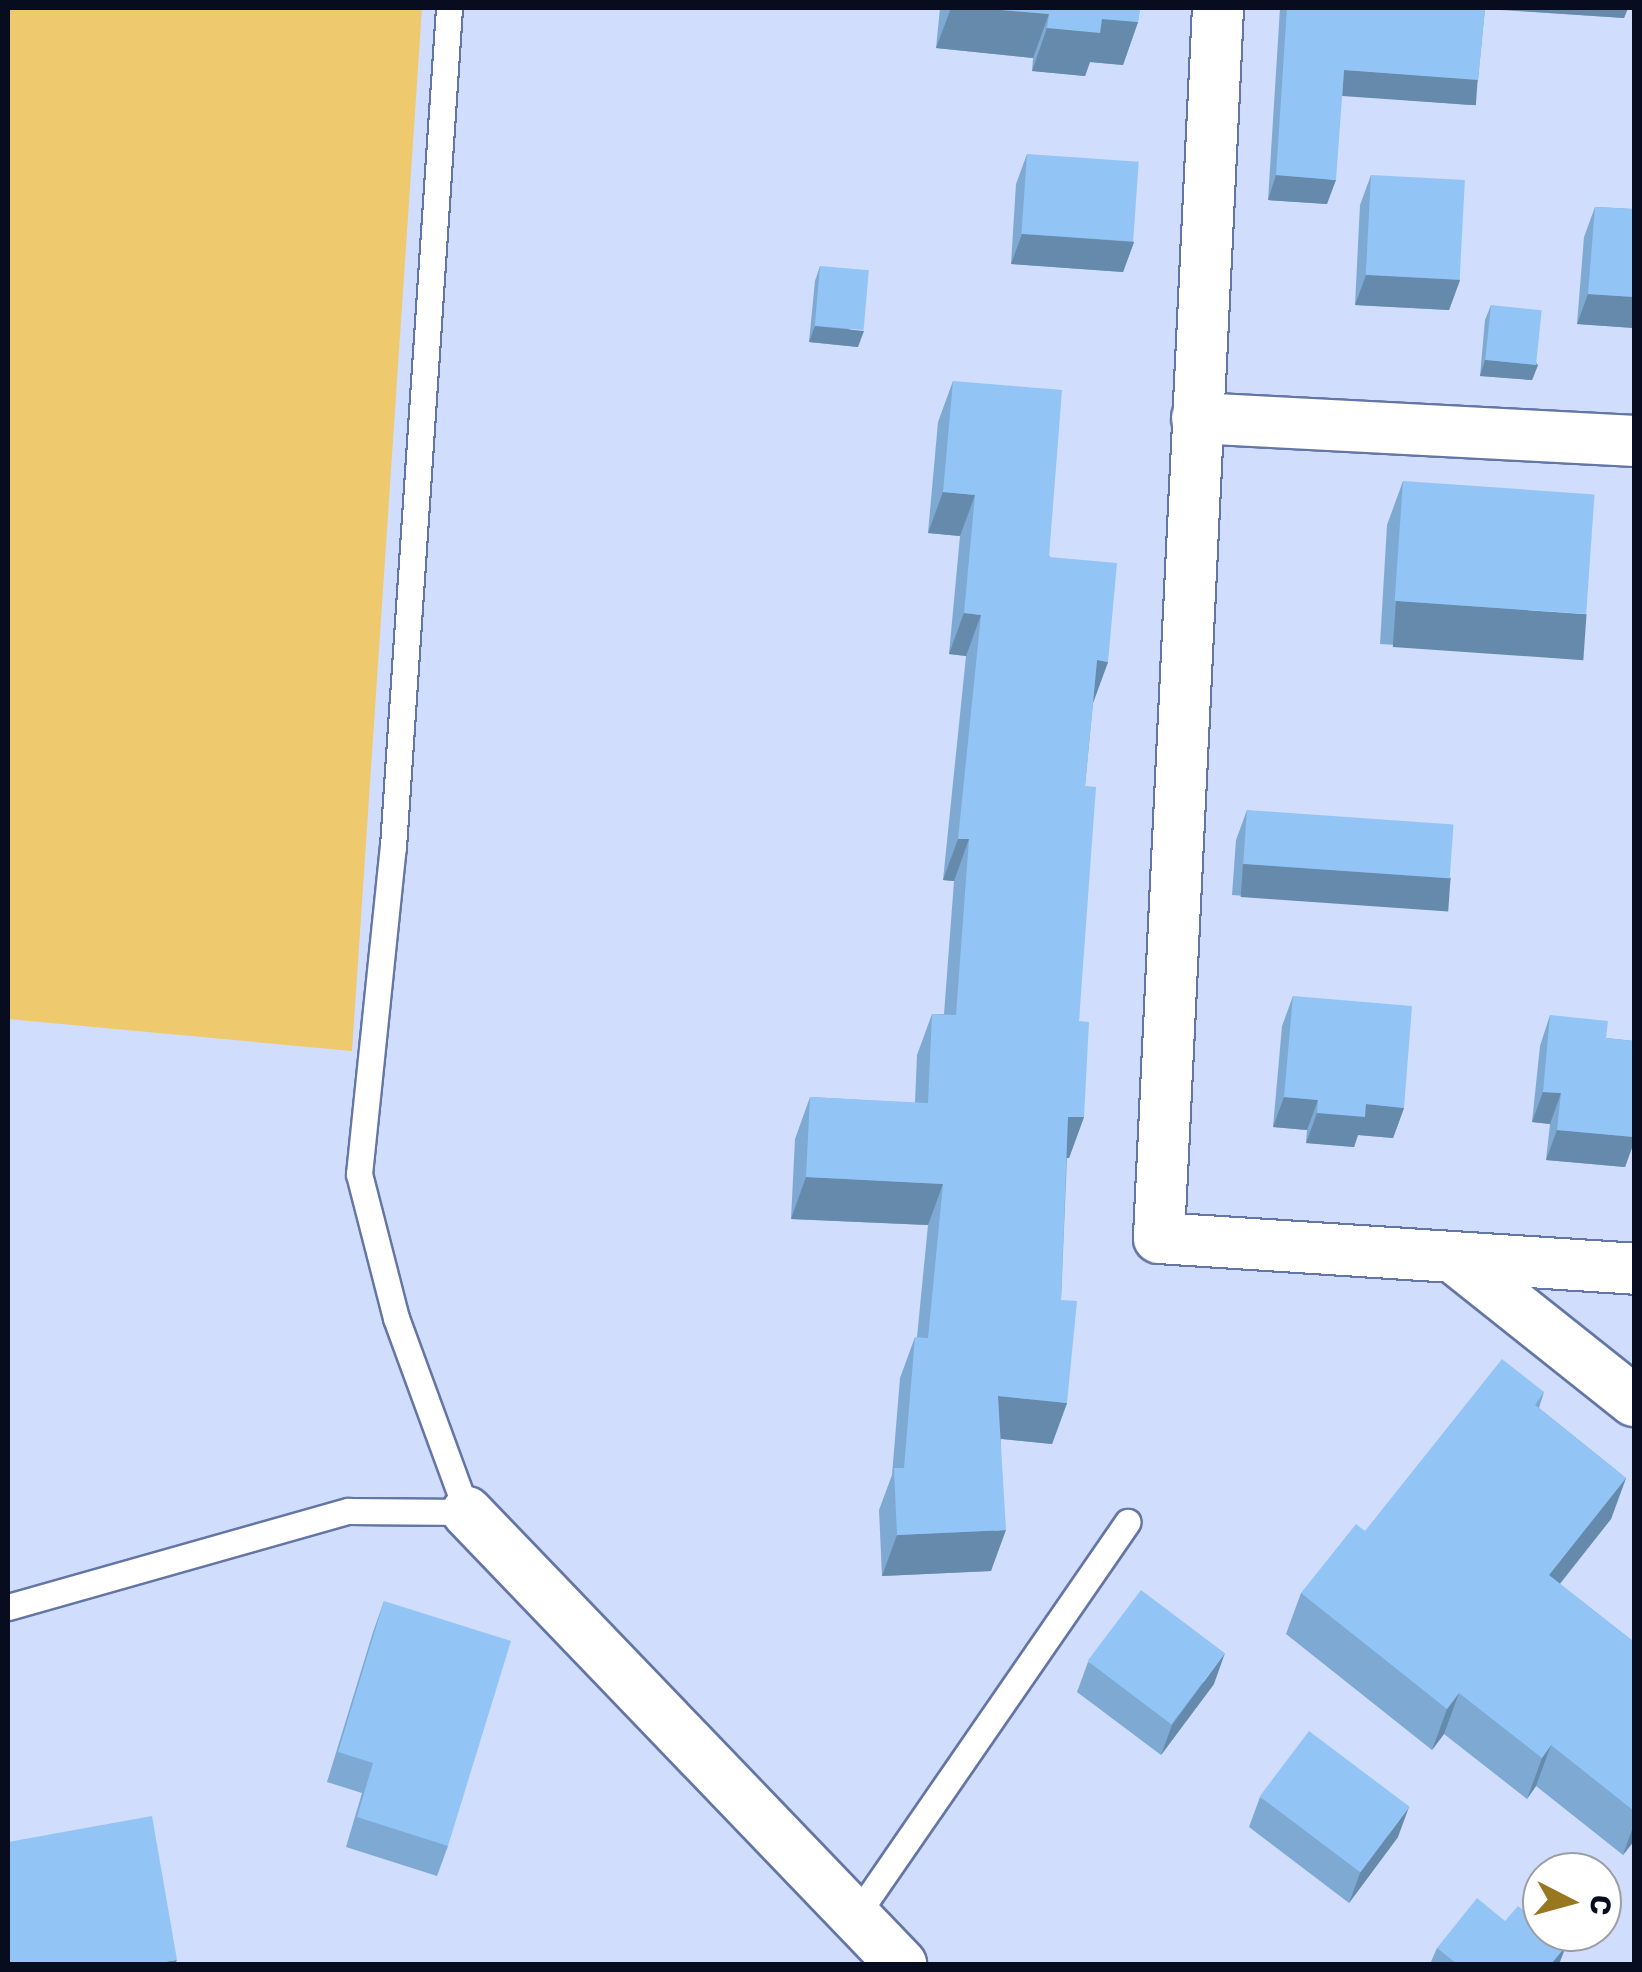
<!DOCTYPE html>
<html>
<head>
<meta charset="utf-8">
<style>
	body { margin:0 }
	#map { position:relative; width:1642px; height:1972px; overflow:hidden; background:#d0ddfd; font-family:Rubik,sans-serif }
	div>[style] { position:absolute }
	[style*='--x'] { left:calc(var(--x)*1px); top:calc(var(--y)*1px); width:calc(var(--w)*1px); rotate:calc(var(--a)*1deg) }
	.green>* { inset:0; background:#eec96e }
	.roads { filter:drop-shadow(2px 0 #6476a5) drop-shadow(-2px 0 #6476a5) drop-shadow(0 2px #6476a5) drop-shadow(0 -2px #6476a5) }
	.lane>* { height:25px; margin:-12.5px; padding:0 12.5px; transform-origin:12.5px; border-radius:12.5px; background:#fff }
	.street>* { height:50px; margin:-25px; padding:0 25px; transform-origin:25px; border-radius:25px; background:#fff }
	.wall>* { inset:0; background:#7ea9d3 }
	.shaded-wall>* { inset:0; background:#668aac; transform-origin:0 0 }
	.building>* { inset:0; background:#92c5f5; transform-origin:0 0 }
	span { translate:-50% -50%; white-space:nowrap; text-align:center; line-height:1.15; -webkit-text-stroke:8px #fff; paint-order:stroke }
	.frame { position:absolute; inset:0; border:10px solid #070d1e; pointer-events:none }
	.north { position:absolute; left:1522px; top:1852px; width:100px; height:100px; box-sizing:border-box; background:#fff; border:2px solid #9c9ea5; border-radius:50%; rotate:96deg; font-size:28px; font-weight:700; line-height:40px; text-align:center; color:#070d1e }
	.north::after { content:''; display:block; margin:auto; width:35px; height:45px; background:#977820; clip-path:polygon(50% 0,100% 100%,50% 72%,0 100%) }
</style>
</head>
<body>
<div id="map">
	<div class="green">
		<div style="clip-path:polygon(8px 8px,422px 8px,352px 1051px,8px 1019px)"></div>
	</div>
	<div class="roads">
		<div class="lane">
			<div style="--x:8;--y:1607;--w:353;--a:-15.8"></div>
			<div style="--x:348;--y:1511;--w:119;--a:0.5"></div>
			<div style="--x:467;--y:1512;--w:207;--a:-110.1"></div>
			<div style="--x:396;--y:1318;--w:149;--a:-104.4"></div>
			<div style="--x:359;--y:1174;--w:329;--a:-84.1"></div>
			<div style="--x:393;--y:847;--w:841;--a:-86.18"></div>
			<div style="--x:855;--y:1917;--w:480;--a:-55.4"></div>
		</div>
		<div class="street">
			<div style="--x:1218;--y:8;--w:1231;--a:92.75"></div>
			<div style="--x:1159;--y:1238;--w:476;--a:3.7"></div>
			<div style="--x:1197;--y:418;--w:438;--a:3"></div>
			<div style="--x:1458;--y:1261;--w:225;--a:38.5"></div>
			<div style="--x:467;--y:1512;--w:627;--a:46.16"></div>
		</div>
	</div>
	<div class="wall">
		<div style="clip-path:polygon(940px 8px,1140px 8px,1138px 22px,1123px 65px,1090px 62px,1085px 76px,1032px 71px,1033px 58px,936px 48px)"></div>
		<div style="clip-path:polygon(1280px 8px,1628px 8px,1624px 18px,1485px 9px,1478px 80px,1469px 105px,1342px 95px,1327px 204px,1268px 200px)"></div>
		<div style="clip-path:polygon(1027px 154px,1134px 242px,1123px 272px,1011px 264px,1016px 184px)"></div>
		<div style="clip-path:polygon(1371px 175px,1460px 280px,1449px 310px,1355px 305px,1360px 205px)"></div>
		<div style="clip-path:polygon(1595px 207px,1634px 209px,1634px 328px,1577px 324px,1584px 237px)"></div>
		<div style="clip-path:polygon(820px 266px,858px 347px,809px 342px,815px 281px)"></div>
		<div style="clip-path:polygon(1491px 305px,1538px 365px,1532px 380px,1480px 376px,1485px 320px)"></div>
		<div style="clip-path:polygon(953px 381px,1108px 662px,1093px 703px,1085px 786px,1079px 1021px,1084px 1117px,1069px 1158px,1067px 1158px,1061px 1300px,1067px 1403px,1052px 1444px,1001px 1439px,991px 1571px,882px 1576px,879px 1510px,892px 1475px,900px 1378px,915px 1337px,917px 1337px,928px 1225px,791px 1219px,795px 1139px,810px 1097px,915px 1103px,917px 1055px,932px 1014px,944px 1014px,954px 881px,943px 880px,966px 656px,949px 654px,960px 536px,928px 533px,938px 422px)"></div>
		<div style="clip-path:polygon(1403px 481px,1572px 656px,1380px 644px,1387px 525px)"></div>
		<div style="clip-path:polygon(1247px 810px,1451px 878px,1440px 909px,1232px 895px,1236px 840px)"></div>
		<div style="clip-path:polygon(1293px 996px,1404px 1108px,1393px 1138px,1358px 1135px,1354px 1147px,1306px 1143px,1307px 1130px,1273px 1127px,1282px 1026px)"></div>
		<div style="clip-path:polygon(1550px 1015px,1606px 1038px,1634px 1041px,1634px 1142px,1625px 1167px,1546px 1160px,1550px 1124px,1532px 1122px,1540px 1046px)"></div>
		<div style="clip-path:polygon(1544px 1392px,1539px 1408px,1626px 1478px,1611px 1519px,1560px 1584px,1634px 1642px,1634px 1841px,1623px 1855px,1536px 1786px,1527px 1799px,1444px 1734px,1432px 1750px,1286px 1634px,1301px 1593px,1365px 1531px)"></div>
		<div style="clip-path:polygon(384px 1601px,448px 1846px,437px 1876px,346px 1847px,362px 1793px,327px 1782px,373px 1632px)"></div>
		<div style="clip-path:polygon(1088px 1662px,1214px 1684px,1161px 1755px,1077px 1692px)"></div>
		<div style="clip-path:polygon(1260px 1797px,1398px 1837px,1349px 1903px,1249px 1827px)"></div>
		<div style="clip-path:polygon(1505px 1921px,1566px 1946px,1559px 1964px,1430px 1964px,1437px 1948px)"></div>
	</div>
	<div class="shaded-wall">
		<div style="clip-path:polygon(951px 8px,977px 8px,1049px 14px,1033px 58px,936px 48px)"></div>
		<div style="clip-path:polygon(1478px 8px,1628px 8px,1624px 18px)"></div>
		<div style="clip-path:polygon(1102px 19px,1138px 22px,1123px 65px,1090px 62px,1085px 76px,1032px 71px,1047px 28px)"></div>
		<div style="left:1344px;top:70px;width:134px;height:26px;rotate:4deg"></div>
		<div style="clip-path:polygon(1276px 175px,1336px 180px,1327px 204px,1268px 200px)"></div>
		<div style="clip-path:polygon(1022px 234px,1134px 242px,1123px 272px,1011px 264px)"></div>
		<div style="clip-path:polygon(1366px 275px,1460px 280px,1449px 310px,1355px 305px)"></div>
		<div style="clip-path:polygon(1588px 294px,1634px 297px,1634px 328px,1577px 324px)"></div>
		<div style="clip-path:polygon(815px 326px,864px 331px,858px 347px,809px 342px)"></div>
		<div style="clip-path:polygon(1485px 360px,1538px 365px,1532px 380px,1480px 376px)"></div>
		<div style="clip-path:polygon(943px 492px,975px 495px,960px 536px,928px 533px)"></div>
		<div style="left:1396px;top:601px;width:191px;height:46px;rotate:4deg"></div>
		<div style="clip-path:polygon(964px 613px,981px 615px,966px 656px,949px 654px)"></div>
		<div style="clip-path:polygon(1097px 660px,1108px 662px,1093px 703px)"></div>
		<div style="clip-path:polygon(958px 839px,969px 839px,954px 881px,943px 880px)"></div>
		<div style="left:1243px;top:864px;width:208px;height:33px;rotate:4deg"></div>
		<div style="clip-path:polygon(1543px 1092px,1561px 1093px,1550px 1124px,1532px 1122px)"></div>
		<div style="clip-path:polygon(1284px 1097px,1318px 1100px,1307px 1130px,1273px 1127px)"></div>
		<div style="clip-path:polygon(1366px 1104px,1404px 1108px,1393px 1138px,1358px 1135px,1354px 1147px,1306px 1143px,1317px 1113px)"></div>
		<div style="clip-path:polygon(1068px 1117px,1084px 1117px,1069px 1158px,1053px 1158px)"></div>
		<div style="clip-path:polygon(1557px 1130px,1634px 1137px,1634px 1142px,1625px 1167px,1546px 1160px)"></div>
		<div style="clip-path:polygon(806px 1177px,943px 1184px,928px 1225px,791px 1219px)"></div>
		<div style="clip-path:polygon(998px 1396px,1067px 1403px,1052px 1444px,983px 1437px)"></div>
		<div style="clip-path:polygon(1626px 1478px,1611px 1519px,1534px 1616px,1549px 1575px)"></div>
		<div style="clip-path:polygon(1006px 1530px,991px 1571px,882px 1576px,897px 1535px)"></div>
		<div style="clip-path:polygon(1225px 1653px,1214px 1684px,1161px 1755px,1172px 1725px)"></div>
		<div style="clip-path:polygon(1459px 1693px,1444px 1734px,1432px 1750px,1447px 1709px)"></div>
		<div style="clip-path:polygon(1551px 1745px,1536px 1786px,1527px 1799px,1542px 1758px)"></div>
		<div style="clip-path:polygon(1409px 1807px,1398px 1837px,1349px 1903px,1360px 1873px)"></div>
		<div style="clip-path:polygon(1634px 1824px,1634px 1841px,1623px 1855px)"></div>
		<div style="clip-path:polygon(1566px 1946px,1559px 1964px,1551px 1964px)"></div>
		<div style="clip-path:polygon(177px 1960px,175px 1964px,149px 1964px)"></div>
	</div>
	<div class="building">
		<div style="clip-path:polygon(977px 8px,1140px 8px,1138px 22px,1102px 19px,1100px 33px,1047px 28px,1049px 14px)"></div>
		<div style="clip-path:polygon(1287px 8px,1485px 8px,1478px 80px,1344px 70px,1336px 180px,1276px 175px)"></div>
		<div style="left:1027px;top:154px;width:112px;height:80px;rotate:4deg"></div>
		<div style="left:1371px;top:175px;width:94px;height:100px;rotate:3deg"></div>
		<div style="clip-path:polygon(1595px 207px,1634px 209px,1634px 297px,1588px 294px)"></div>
		<div style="left:820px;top:266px;width:49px;height:60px;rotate:5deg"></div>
		<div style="left:1491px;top:305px;width:51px;height:55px;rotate:6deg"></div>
		<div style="clip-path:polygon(953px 381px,1062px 390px,1049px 557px,1117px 563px,1108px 662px,1097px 660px,1085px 786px,1096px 787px,1079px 1021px,1089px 1022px,1084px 1117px,1068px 1117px,1061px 1300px,1077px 1301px,1067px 1403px,998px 1396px,1006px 1530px,897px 1535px,894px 1468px,904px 1468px,915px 1337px,928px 1338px,943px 1184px,806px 1177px,810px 1097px,928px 1103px,932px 1014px,956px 1015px,969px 839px,958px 839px,981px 615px,964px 613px,975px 495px,943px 492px)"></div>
		<div style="left:1403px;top:481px;width:192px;height:120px;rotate:4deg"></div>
		<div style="left:1247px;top:810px;width:207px;height:54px;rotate:4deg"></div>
		<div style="clip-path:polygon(1293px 996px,1412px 1006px,1404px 1108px,1366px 1104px,1365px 1117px,1317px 1113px,1318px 1100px,1284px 1097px)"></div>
		<div style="clip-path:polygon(1550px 1015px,1608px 1021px,1606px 1038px,1634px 1041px,1634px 1137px,1557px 1130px,1561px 1093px,1543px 1092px)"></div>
		<div style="clip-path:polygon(1502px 1359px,1544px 1392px,1535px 1405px,1626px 1478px,1549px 1575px,1634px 1642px,1634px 1811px,1551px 1745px,1542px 1758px,1459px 1693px,1447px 1709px,1301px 1593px,1356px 1524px,1365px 1531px)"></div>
		<div style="left:1141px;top:1590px;width:105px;height:89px;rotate:37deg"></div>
		<div style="clip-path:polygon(384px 1601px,511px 1641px,448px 1846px,357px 1817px,373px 1763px,338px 1752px)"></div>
		<div style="left:1309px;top:1731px;width:126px;height:82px;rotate:37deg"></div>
		<div style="clip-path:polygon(152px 1816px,177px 1960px,149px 1964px,8px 1964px,8px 1842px)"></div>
		<div style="clip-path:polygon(1477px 1898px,1505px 1921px,1518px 1906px,1542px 1926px,1542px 1932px,1549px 1932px,1566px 1946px,1551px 1964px,1457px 1964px,1437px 1948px)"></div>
	</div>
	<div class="frame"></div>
	<div class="north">С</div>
</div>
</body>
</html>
